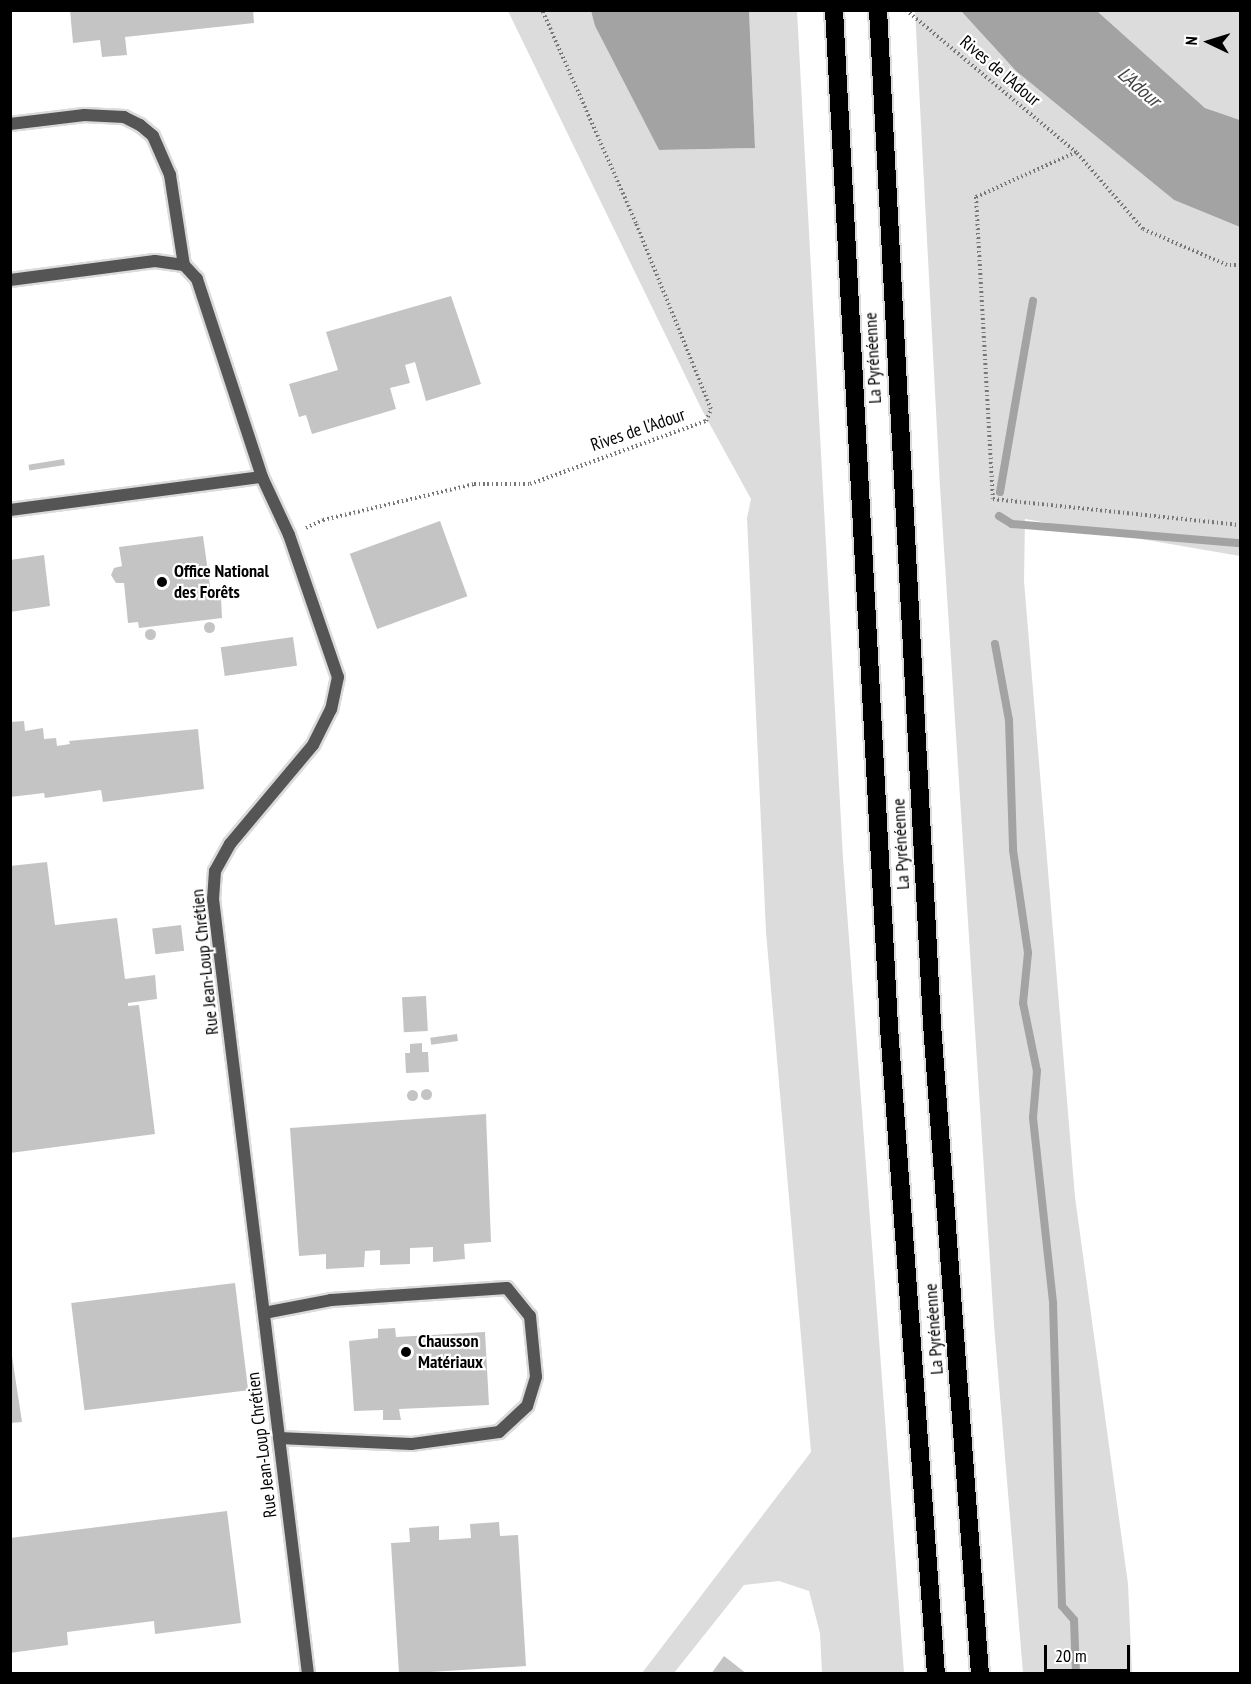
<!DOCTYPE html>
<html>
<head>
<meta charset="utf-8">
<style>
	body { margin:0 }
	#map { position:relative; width:1251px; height:1684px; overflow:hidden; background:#fff; font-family:"PT Sans Narrow",sans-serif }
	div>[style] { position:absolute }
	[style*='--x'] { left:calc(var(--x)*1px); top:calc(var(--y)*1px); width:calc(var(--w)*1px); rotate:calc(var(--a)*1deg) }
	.green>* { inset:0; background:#dcdcdc }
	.water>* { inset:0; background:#a3a3a3 }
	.stream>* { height:8px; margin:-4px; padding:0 4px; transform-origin:4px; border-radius:4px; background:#a3a3a3 }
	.building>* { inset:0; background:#c4c4c4; transform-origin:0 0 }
	.round { border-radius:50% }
	.path>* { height:4px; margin-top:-2px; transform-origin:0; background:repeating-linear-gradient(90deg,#777 0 1.5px,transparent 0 4.5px) }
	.roads { filter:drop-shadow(2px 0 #dbdbdb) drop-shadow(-2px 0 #dbdbdb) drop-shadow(0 2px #dbdbdb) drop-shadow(0 -2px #dbdbdb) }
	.service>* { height:12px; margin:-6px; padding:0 6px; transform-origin:6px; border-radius:6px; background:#555 }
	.minor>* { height:12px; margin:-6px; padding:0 6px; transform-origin:6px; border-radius:6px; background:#555 }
	.motorway>* { height:18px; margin:-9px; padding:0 9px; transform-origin:9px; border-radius:9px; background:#000 }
	.dots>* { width:16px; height:16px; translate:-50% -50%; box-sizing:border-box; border:3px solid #fff; border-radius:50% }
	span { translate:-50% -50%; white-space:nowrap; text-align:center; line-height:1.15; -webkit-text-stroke:4.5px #fff; paint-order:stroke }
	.street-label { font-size:18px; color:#000 }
	.poi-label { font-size:18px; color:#000; font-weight:700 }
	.left { translate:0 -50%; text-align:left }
	.water-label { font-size:20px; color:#444; font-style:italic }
	.frame { position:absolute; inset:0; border:12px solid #000; pointer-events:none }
	.north { position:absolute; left:1179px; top:12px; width:60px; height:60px; -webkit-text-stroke:4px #fff; paint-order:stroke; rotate:274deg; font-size:16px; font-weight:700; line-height:24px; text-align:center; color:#000 }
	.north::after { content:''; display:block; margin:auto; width:21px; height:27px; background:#000; clip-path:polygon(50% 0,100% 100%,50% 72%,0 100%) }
	.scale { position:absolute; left:1044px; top:1645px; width:86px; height:27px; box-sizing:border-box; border:3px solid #000; border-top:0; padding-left:8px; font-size:18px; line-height:21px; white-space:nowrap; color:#000; -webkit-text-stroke:4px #fff; paint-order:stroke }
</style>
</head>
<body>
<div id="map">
	<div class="green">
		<div style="clip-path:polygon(508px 11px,591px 11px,595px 26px,659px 150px,755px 148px,749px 11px,797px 11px,843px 858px,904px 1673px,822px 1673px,820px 1633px,809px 1591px,779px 1581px,744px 1585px,674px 1673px,642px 1673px,811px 1452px,766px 932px,747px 518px,751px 499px,702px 410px)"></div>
		<div style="clip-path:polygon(915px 11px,961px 11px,1016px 71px,1174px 200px,1240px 227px,1240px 556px,1025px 519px,1024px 581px,1075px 1197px,1128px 1584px,1132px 1673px,1023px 1673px,994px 1325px,940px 487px)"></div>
		<div style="clip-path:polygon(1097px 11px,1240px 11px,1240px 120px,1205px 108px)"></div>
	</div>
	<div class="water">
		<div style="clip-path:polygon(591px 11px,749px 11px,755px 148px,659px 150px,595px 26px)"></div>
		<div style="clip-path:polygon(961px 11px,1097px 11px,1205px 108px,1240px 120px,1240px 227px,1174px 200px,1016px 71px)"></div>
	</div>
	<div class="stream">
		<div style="--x:1000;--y:492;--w:194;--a:-80.2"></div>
		<div style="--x:999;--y:516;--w:15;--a:32"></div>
		<div style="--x:1012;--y:524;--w:229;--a:4.8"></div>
		<div style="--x:995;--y:644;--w:77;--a:79.6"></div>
		<div style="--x:1009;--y:720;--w:130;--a:88.2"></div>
		<div style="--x:1013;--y:850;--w:104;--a:81.7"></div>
		<div style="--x:1028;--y:953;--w:50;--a:95.7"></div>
		<div style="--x:1023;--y:1003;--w:69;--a:78.4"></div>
		<div style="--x:1037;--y:1071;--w:47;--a:94.9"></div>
		<div style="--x:1033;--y:1118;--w:186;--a:83.8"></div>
		<div style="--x:1053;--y:1303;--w:303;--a:88.3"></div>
		<div style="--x:1062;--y:1606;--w:18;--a:49"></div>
		<div style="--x:1074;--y:1620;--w:54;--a:87.9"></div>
	</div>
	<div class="building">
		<div style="clip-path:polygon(70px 10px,253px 10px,254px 23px,125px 37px,127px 55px,102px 57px,100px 40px,73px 43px)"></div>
		<div style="clip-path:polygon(451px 296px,481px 384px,426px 401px,415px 362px,405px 365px,410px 383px,390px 388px,396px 409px,312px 434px,306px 415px,299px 417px,289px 384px,338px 370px,326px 332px)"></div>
		<div style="left:64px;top:459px;width:6px;height:36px;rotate:81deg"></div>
		<div style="left:440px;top:521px;width:80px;height:96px;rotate:70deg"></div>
		<div style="clip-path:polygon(203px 536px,212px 600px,221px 598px,222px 618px,139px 628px,138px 622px,128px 623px,124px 583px,116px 583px,111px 575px,114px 568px,122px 566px,119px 547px)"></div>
		<div style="clip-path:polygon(44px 555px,50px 606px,10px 612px,10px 560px)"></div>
		<div class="round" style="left:203.5px;top:621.5px;width:11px;height:11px"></div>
		<div class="round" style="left:144.5px;top:628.5px;width:11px;height:11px"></div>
		<div style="left:293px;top:637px;width:29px;height:73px;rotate:82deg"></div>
		<div style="clip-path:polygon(24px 721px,25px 731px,43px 728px,44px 739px,56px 738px,57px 746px,70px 744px,69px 741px,198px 729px,204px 789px,103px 802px,101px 790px,45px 798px,44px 793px,10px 797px,10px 722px)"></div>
		<div style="clip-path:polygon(47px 862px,55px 925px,117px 918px,125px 979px,155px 975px,157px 999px,128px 1003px,128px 1006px,139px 1005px,155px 1134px,10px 1153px,10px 866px)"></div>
		<div style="left:181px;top:925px;width:26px;height:29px;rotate:83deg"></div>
		<div style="left:426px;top:996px;width:35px;height:24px;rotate:87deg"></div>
		<div style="left:457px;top:1034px;width:7px;height:27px;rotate:82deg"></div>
		<div style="clip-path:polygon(422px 1043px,422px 1052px,428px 1052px,429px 1072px,406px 1073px,405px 1053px,410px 1053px,410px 1044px)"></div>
		<div class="round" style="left:420.5px;top:1088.5px;width:11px;height:11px"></div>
		<div class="round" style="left:406.5px;top:1089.5px;width:11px;height:11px"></div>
		<div style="clip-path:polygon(486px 1114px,491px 1242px,464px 1244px,465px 1259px,433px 1262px,433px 1247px,410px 1248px,410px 1264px,380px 1265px,380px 1250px,365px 1251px,364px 1267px,326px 1269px,326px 1254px,299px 1256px,290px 1128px)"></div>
		<div style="left:235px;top:1283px;width:108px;height:165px;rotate:83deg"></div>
		<div style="clip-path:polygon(395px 1328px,396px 1337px,485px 1332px,489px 1405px,399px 1409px,401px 1420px,383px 1420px,383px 1410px,354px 1411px,349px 1341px,378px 1338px,378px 1329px)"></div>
		<div style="clip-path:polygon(10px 1343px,22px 1422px,10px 1423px)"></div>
		<div style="clip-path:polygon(227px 1511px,241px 1623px,155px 1634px,154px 1621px,67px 1632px,68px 1645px,10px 1653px,10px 1538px)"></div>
		<div style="clip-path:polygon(499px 1522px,500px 1536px,518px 1535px,526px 1666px,399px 1674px,391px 1543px,410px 1542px,409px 1528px,439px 1526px,439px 1540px,471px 1538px,470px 1524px)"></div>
		<div style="clip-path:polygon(724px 1656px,747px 1674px,711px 1674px)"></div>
	</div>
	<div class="path">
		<div style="--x:906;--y:10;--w:222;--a:39.9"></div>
		<div style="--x:1240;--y:265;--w:13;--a:180"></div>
		<div style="--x:1227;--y:265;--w:91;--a:-156.8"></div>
		<div style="--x:1143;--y:229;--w:102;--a:-131"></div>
		<div style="--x:1076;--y:152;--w:110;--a:155.8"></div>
		<div style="--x:976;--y:197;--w:302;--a:86.8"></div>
		<div style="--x:993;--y:499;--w:248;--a:6"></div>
		<div style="--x:306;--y:528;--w:19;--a:-25"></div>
		<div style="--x:323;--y:520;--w:155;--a:-13.4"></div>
		<div style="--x:474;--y:484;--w:56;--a:0"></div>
		<div style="--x:530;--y:484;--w:187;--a:-19.7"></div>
		<div style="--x:706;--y:421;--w:13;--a:-67"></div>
		<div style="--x:711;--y:409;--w:201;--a:-112"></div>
		<div style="--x:636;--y:223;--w:233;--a:-113.8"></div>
	</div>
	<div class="roads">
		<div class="service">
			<div style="--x:10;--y:124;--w:75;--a:-6.9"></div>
			<div style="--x:84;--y:115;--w:40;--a:2.9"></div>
			<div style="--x:124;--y:117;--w:18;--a:27"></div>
			<div style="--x:140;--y:125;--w:17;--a:40"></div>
			<div style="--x:153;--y:136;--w:43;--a:66.4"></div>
			<div style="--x:170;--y:175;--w:91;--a:81.2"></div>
			<div style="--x:264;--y:1313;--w:68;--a:-11"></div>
			<div style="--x:331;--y:1300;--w:176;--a:-3.9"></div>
			<div style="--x:507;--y:1288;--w:36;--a:51"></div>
			<div style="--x:530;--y:1316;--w:61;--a:84.4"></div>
			<div style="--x:536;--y:1377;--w:30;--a:107"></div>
			<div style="--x:527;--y:1406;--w:38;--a:137"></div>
			<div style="--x:499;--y:1432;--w:89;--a:172.2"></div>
			<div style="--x:411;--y:1444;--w:132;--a:-177.4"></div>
		</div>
		<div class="minor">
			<div style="--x:10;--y:280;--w:146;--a:-7.5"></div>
			<div style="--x:155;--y:261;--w:29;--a:8"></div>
			<div style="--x:184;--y:265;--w:19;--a:47"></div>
			<div style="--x:197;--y:279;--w:208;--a:71.8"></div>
			<div style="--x:10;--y:510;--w:254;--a:-7.5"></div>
			<div style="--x:262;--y:477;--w:64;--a:65"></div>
			<div style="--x:289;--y:535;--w:150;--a:71"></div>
			<div style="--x:338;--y:677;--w:33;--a:102"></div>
			<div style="--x:331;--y:709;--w:40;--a:116.6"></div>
			<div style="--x:313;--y:745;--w:129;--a:130"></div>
			<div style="--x:230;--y:844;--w:31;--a:119"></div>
			<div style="--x:215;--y:871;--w:28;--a:94"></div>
			<div style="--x:213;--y:899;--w:781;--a:83.01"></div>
		</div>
		<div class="motorway">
			<div style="--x:834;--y:10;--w:1018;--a:86.9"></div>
			<div style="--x:889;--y:1027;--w:649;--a:85.85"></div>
			<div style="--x:878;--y:10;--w:1015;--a:86.95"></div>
			<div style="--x:932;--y:1024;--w:652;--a:85.78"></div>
		</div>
	</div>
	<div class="dots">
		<div style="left:162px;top:582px;background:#000"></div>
		<div style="left:406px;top:1352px;background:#000"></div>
	</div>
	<div class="street-label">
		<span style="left:1000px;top:71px;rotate:40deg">Rives de l'Adour</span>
		<span style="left:873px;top:358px;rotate:-93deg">La Pyrénéenne</span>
		<span style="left:638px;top:430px;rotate:-19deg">Rives de l'Adour</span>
		<span style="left:901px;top:844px;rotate:-93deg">La Pyrénéenne</span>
		<span style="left:205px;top:962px;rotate:-96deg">Rue Jean-Loup Chrétien</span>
		<span style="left:934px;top:1329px;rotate:-94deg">La Pyrénéenne</span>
		<span style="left:262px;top:1445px;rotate:-97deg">Rue Jean-Loup Chrétien</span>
	</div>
	<div class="poi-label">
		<span class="left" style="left:174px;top:582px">Office National<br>des Forêts</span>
		<span class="left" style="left:418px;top:1352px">Chausson<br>Matériaux</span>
	</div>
	<div class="water-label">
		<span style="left:1139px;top:87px;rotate:41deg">L'Adour</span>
	</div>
	<div class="frame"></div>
	<div class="north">N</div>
	<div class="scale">20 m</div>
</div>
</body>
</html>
